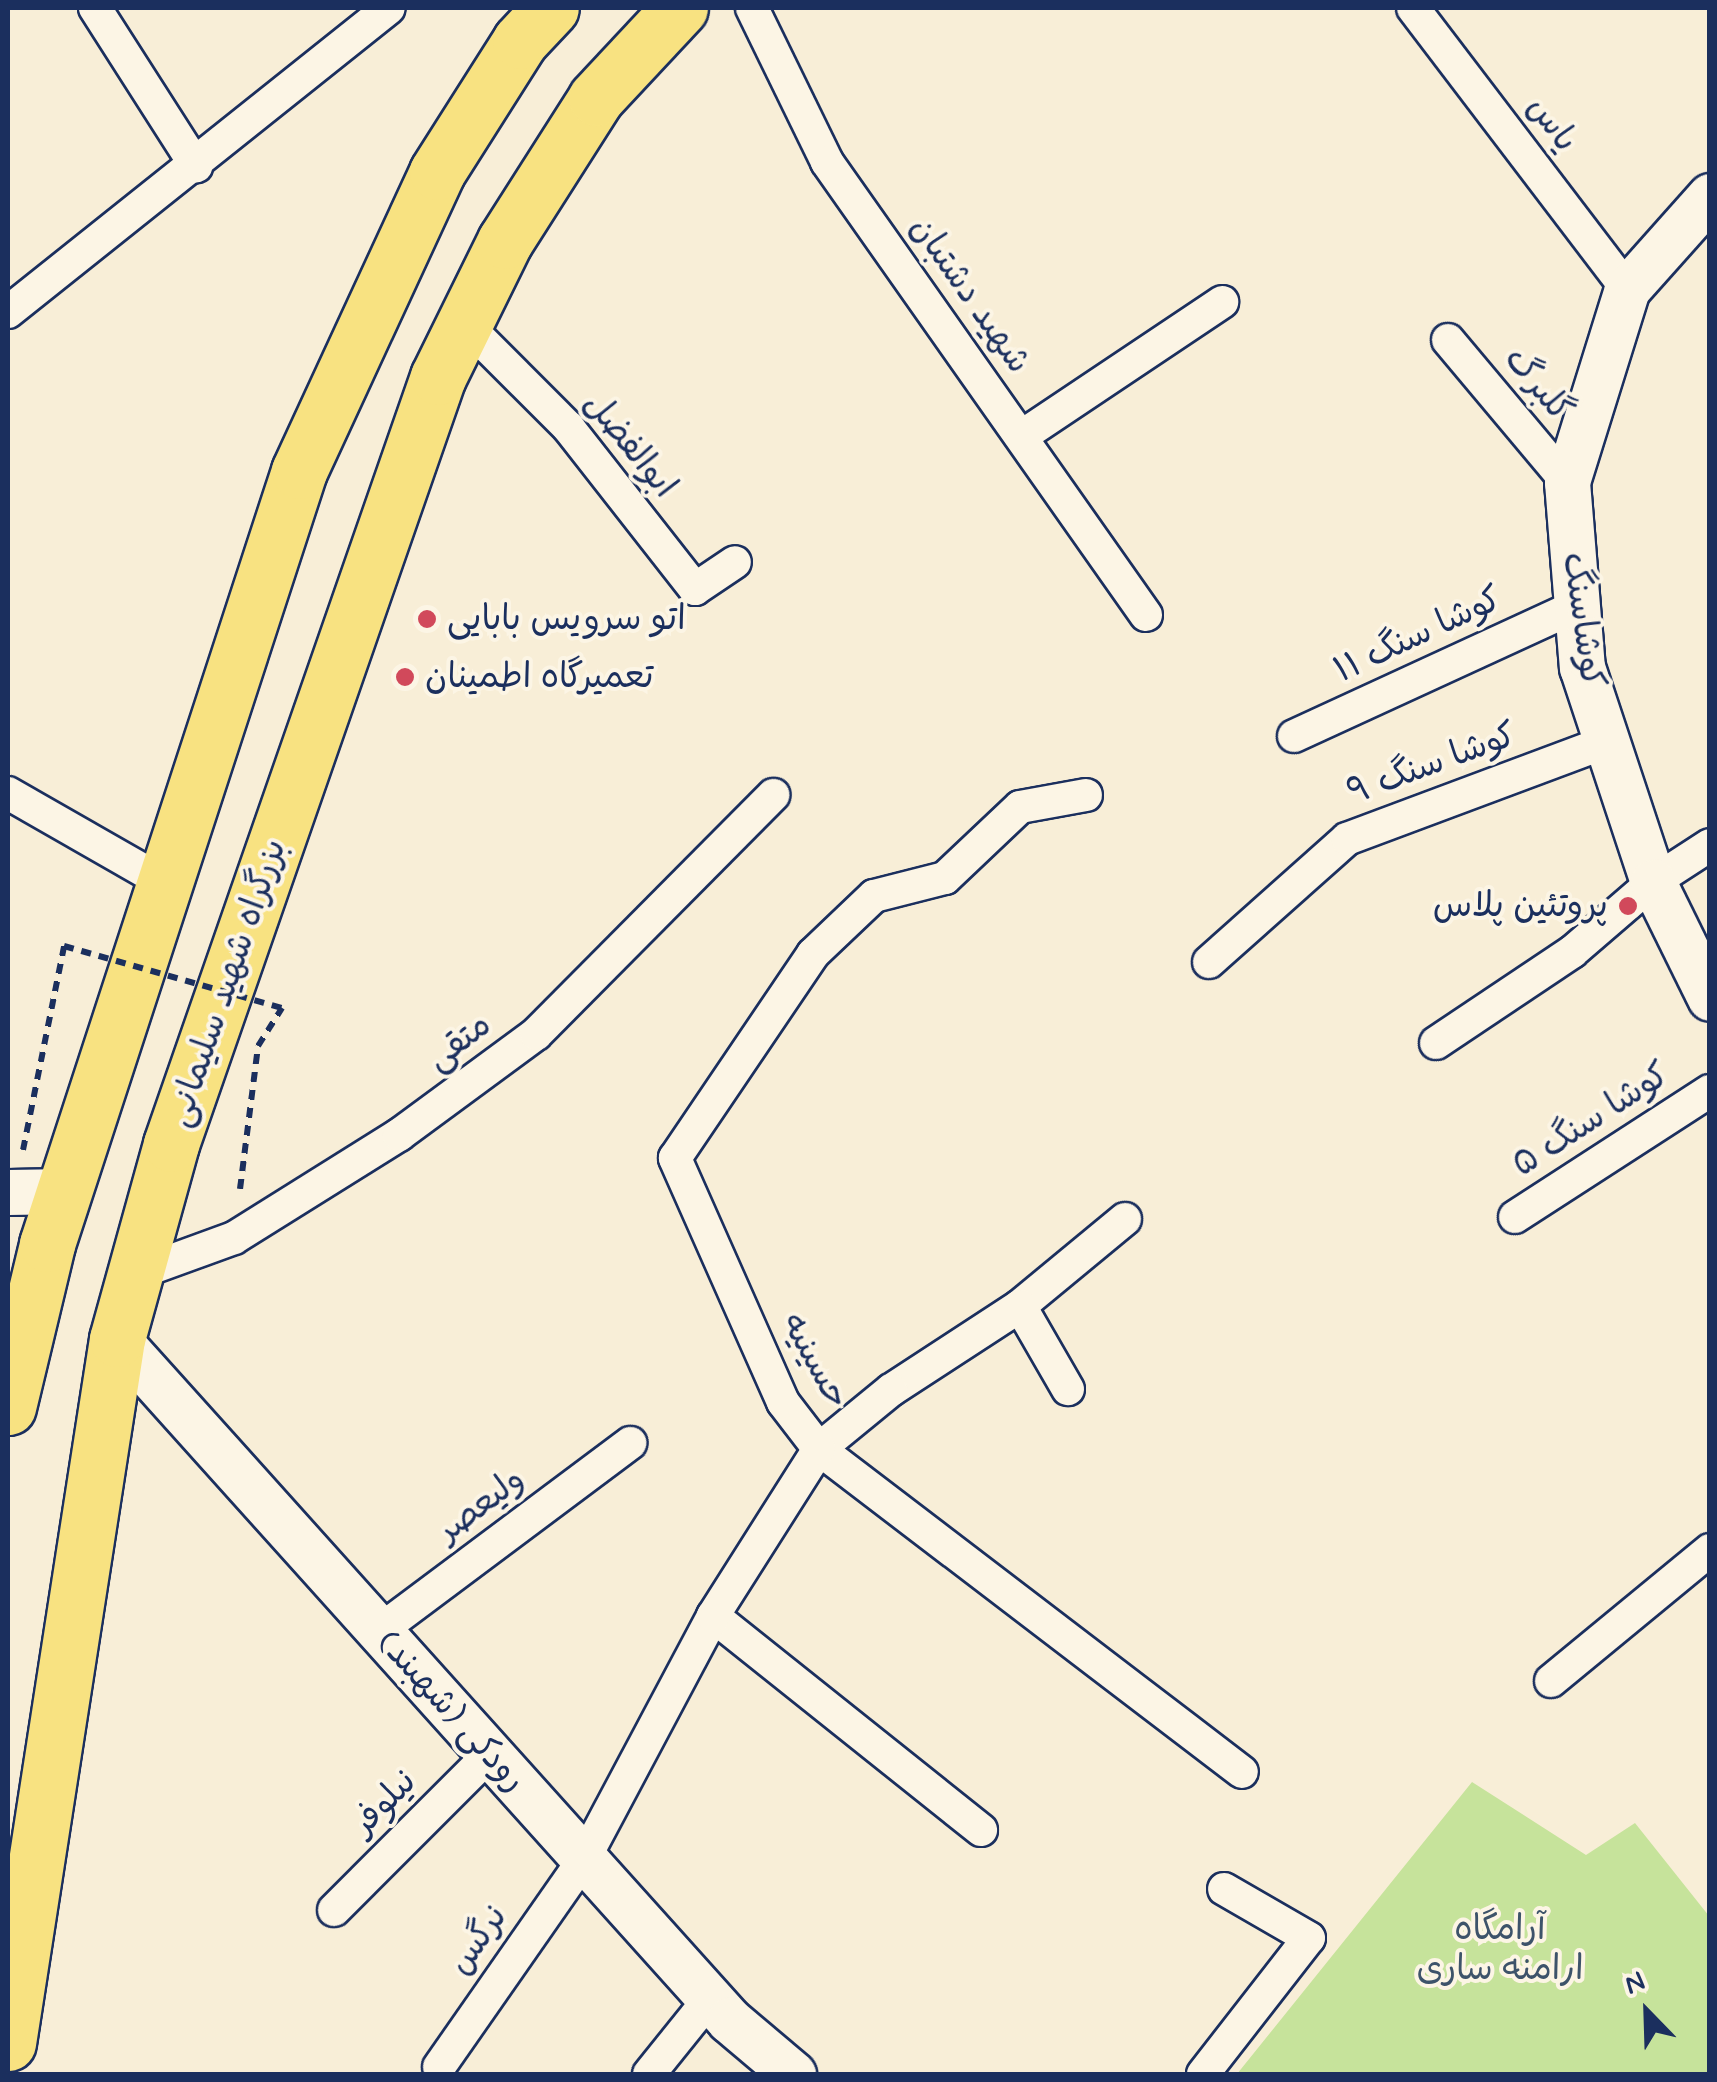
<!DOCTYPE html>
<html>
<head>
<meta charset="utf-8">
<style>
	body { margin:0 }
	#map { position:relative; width:1717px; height:2082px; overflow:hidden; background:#f8eed7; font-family:Mynerve,"Playpen Sans Arabic",sans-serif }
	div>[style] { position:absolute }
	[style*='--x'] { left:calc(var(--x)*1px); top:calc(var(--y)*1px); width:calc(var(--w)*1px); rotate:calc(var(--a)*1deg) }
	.green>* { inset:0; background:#c6e39b }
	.path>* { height:6px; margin-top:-3px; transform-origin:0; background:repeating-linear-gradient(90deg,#1b2f5e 0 10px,transparent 0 18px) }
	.roads { filter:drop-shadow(2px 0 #1b2f5e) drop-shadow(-2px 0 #1b2f5e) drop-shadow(0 2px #1b2f5e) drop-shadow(0 -2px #1b2f5e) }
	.street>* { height:32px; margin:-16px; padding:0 16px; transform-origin:16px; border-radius:16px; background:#fcf5e5 }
	.secondary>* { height:45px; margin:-22.5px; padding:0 22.5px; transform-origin:22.5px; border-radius:22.5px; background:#fcf5e5 }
	.highway>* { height:55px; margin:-27.5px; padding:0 27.5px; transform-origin:27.5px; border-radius:27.5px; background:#f8e281 }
	.path-bridge>* { height:6px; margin-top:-3px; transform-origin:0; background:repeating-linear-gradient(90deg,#1b2f5e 0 10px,transparent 0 18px) }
	.dots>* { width:28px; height:28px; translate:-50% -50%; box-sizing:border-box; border:5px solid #fcf5e5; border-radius:50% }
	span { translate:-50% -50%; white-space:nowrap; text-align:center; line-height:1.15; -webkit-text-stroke:8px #fcf5e5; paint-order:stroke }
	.street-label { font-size:35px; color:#1b2f5e }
	.poi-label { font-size:35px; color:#1b2f5e }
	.left { translate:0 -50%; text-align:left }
	.right { translate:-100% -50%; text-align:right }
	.park-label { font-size:35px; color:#3d536a }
	.frame { position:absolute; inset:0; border:10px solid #1b2f5e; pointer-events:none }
	.north { position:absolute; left:1597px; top:1962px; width:100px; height:100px; -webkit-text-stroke:8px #fcf5e5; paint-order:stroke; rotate:337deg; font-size:28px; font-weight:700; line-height:40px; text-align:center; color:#1b2f5e }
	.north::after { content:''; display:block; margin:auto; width:35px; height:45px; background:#1b2f5e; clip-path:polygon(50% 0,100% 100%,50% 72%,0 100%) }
</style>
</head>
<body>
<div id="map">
	<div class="green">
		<div style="clip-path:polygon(1472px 1782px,1586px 1855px,1635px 1823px,1709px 1916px,1709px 2074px,1237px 2074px)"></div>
	</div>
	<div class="path">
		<div style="--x:23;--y:1150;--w:208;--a:-78.6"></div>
		<div style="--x:240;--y:1189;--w:144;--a:-82.8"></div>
		<div style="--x:258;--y:1046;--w:45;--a:-57.7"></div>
	</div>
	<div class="roads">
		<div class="street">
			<div style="--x:95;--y:8;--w:188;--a:57.4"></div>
			<div style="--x:752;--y:8;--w:171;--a:64"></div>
			<div style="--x:827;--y:162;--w:554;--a:54.85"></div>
			<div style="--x:1413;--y:8;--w:353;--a:52.7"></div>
			<div style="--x:8;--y:312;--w:487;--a:-38.6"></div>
			<div style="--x:464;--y:323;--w:147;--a:45"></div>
			<div style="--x:568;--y:427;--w:206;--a:51.9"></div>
			<div style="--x:695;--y:589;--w:48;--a:-34"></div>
			<div style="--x:1448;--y:340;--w:185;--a:50"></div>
			<div style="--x:1022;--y:436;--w:241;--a:-33.8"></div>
			<div style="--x:1294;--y:736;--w:311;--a:-24.7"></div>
			<div style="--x:8;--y:793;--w:175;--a:29.8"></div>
			<div style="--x:1209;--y:962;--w:185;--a:-41.7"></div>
			<div style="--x:1347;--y:839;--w:278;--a:-20.5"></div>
			<div style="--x:1436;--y:1043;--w:164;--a:-33.8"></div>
			<div style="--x:1572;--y:952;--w:107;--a:-40.8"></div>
			<div style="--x:1653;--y:882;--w:68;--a:-33"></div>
			<div style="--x:1515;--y:1217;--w:232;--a:-32.9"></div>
			<div style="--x:1125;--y:1219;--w:136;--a:140.4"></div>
			<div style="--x:1020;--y:1306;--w:154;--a:146.9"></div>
			<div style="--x:891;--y:1390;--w:93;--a:140.7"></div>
			<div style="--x:819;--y:1449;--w:532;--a:37.37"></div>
			<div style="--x:135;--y:1274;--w:105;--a:-20"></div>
			<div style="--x:234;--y:1238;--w:195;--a:-32"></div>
			<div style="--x:399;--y:1135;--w:170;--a:-36.4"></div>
			<div style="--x:536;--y:1034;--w:337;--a:-45.2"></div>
			<div style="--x:1020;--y:1306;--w:96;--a:60"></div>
			<div style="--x:713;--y:1616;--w:343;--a:38.6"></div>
			<div style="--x:379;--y:1631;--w:314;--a:-36.8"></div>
			<div style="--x:1551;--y:1681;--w:206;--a:-39.5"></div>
			<div style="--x:334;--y:1910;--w:221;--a:-45"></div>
			<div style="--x:439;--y:2067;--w:254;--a:-55.1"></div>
			<div style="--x:584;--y:1859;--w:275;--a:-62"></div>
			<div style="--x:713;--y:1616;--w:198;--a:-57.6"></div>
			<div style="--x:819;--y:1449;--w:59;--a:-127.5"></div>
			<div style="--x:783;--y:1402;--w:267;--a:-113.9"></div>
			<div style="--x:675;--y:1158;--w:246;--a:-55.9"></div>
			<div style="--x:813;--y:954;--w:84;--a:-43.6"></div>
			<div style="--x:874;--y:896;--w:73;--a:-14.2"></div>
			<div style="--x:945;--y:878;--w:103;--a:-43.4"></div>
			<div style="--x:1020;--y:807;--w:67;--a:-10.3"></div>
			<div style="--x:649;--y:2074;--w:97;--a:-51.2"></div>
			<div style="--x:1203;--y:2074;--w:172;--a:-52.1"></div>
			<div style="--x:1309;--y:1938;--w:98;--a:-150"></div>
		</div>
		<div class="secondary">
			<div style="--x:1710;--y:196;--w:125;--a:131.7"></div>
			<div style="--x:1627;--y:289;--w:202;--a:107.3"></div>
			<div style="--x:1567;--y:482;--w:186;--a:85.4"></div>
			<div style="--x:1582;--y:667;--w:226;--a:71.7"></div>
			<div style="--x:1653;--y:882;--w:129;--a:63.8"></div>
			<div style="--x:8;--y:1192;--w:60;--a:-1"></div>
			<div style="--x:117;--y:1339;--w:916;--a:48.05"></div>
			<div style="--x:729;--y:2020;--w:84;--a:40.2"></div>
		</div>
		<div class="highway">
			<div style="--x:8;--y:1407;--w:168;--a:-76.5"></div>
			<div style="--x:47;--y:1244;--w:813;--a:-71.94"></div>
			<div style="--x:299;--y:471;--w:329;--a:-65.2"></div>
			<div style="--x:437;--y:172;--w:155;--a:-57.6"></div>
			<div style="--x:520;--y:41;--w:45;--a:-46.8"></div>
			<div style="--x:8;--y:2043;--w:712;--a:-81.2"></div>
			<div style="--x:117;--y:1339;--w:202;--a:-74.5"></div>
			<div style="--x:171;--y:1144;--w:812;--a:-70.81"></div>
			<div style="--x:438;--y:377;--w:152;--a:-63.8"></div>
			<div style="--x:505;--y:241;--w:169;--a:-57.5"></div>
			<div style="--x:596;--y:98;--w:123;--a:-47"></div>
		</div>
	</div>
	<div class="path-bridge">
		<div style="--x:64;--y:946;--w:227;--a:15.9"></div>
	</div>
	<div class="dots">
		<div style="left:427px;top:619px;background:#d1495b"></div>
		<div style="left:405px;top:677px;background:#d1495b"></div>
		<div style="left:1628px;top:906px;background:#d1495b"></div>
	</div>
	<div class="street-label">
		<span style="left:1552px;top:124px;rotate:53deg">یاس</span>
		<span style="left:970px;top:295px;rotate:55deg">شهید دشتبان</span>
		<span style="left:1538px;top:385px;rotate:50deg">گلبرگ</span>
		<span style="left:630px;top:445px;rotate:51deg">ابوالفضل</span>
		<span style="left:1583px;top:620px;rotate:82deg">کوشاسنگ</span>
		<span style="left:1418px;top:635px;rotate:-25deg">۱۱ کوشا سنگ</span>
		<span style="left:1432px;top:764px;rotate:-20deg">کوشا سنگ ۹</span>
		<span style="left:227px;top:983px;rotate:-71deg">بزرگراه شهید سلیمانی</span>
		<span style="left:459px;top:1042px;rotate:-37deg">متقی</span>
		<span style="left:1591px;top:1120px;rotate:-33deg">کوشا سنگ ۵</span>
		<span style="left:815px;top:1361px;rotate:61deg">حسینیه</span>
		<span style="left:481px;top:1505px;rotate:-37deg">ولیعصر</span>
		<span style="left:451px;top:1711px;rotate:48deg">رودکی (شهبند)</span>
		<span style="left:384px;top:1803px;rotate:-45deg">نیلوفر</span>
		<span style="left:478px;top:1940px;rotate:-55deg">نرگس</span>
	</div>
	<div class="poi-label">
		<span class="left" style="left:447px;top:619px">اتو سرویس بابایی</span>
		<span class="left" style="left:425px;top:677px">تعمیرگاه اطمینان</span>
		<span class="right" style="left:1608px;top:906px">پروتئین پلاس</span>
	</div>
	<div class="park-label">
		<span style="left:1500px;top:1949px">آرامگاه<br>ارامنه ساری</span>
	</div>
	<div class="frame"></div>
	<div class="north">N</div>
</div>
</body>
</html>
